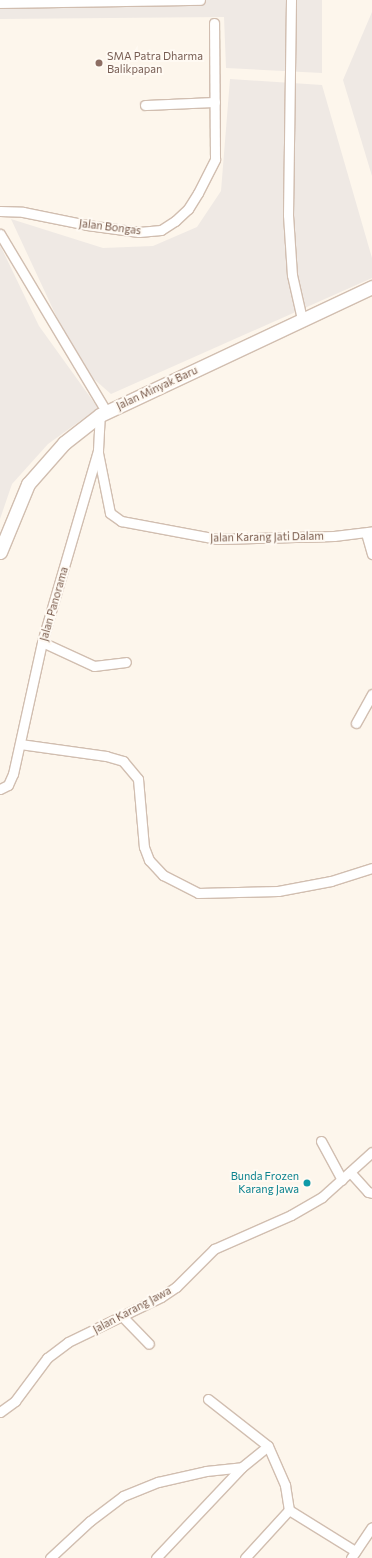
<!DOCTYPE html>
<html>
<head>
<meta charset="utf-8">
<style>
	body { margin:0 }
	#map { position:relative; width:372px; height:1558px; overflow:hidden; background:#fdf6ec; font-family:Commissioner,sans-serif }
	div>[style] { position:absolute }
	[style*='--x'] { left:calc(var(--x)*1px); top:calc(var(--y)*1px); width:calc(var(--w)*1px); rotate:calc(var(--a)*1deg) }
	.industrial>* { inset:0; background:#efe9e4 }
	.roads { filter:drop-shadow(1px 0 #d1beb0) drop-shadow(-1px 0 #d1beb0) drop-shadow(0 1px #d1beb0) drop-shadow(0 -1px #d1beb0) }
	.minor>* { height:9px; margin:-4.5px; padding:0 4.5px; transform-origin:4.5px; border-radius:4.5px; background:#fff }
	.secondary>* { height:13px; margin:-6.5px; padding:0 6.5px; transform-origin:6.5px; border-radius:6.5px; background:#fff }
	.dots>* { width:11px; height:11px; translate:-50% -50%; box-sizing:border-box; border:2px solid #fffaf3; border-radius:50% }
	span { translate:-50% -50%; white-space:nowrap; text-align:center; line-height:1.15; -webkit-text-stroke:4px #fffaf3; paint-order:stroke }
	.education-label { font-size:11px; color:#785e54 }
	.left { translate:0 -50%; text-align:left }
	.street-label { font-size:11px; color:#7a5c4d }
	.culture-label { font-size:11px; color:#0d838f }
	.right { translate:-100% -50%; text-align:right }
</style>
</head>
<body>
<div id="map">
	<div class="industrial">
		<div style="clip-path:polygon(0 0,322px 0,322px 73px,226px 68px,224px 17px,0 19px)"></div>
		<div style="clip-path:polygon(372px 12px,372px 176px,343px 80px)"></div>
		<div style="clip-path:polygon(230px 79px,322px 85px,372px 258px,372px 278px,111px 394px,80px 367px,11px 219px,103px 248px,153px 246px,197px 227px,221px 191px)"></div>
		<div style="clip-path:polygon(0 245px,39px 326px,98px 408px,48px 444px,12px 484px,0 519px)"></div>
	</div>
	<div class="roads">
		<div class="minor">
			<div style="--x:291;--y:0;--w:215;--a:90.8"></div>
			<div style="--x:288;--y:215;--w:60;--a:86.2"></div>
			<div style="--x:292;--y:275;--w:45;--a:77.2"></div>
			<div style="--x:0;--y:3;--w:200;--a:-0.9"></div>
			<div style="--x:145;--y:105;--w:70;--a:-2.5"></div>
			<div style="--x:0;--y:211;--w:23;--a:2"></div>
			<div style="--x:23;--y:212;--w:65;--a:11.5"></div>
			<div style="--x:87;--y:225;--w:52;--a:7.7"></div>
			<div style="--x:139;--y:232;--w:22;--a:-5"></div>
			<div style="--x:161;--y:230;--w:17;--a:-33"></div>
			<div style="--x:175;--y:221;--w:18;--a:-43"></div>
			<div style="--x:188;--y:209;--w:19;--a:-58"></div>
			<div style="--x:198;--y:193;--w:38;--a:-63"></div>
			<div style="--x:215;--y:159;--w:136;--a:-90.4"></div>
			<div style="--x:0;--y:234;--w:206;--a:59.1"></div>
			<div style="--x:98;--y:453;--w:61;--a:78.7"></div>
			<div style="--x:110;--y:513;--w:14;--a:36"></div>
			<div style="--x:121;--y:521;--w:98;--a:10.6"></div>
			<div style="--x:217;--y:539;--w:117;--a:-1.5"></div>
			<div style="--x:334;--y:536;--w:38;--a:-7"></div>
			<div style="--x:366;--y:533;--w:22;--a:74"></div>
			<div style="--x:42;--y:642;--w:57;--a:24.8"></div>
			<div style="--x:94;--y:666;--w:32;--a:-7"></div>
			<div style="--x:356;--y:723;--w:33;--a:-61"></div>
			<div style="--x:20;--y:744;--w:87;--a:7.9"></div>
			<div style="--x:106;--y:756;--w:18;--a:16"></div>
			<div style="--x:123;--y:761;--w:23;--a:50"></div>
			<div style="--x:138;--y:779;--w:68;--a:85"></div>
			<div style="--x:144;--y:847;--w:14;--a:69"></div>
			<div style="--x:149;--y:860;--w:21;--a:47"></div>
			<div style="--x:163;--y:875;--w:39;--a:27"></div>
			<div style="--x:198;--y:893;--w:80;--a:-1.4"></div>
			<div style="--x:278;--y:891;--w:54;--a:-10.7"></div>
			<div style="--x:331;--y:881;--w:43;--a:-17.6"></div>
			<div style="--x:0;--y:789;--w:9;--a:-27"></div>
			<div style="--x:8;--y:785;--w:12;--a:-66"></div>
			<div style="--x:13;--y:774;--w:135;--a:-77.6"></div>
			<div style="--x:42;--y:642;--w:200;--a:-73.7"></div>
			<div style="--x:98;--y:450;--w:35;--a:-87"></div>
			<div style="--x:321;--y:1141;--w:44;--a:61.7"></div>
			<div style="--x:350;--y:1172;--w:27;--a:48"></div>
			<div style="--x:368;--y:1192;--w:4;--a:14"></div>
			<div style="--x:123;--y:1317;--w:37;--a:46"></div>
			<div style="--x:208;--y:1399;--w:76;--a:38.1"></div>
			<div style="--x:268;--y:1446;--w:43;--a:66.4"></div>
			<div style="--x:285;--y:1485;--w:25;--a:81"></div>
			<div style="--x:289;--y:1510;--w:78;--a:31.8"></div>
			<div style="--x:0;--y:1412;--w:19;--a:-36"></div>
			<div style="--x:15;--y:1401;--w:54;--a:-53.3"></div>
			<div style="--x:47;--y:1358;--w:26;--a:-37"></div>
			<div style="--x:68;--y:1342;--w:103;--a:-25.8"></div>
			<div style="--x:161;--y:1297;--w:18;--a:-34"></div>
			<div style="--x:176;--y:1287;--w:54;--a:-45"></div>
			<div style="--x:214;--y:1249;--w:84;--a:-23.8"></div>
			<div style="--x:291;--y:1215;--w:36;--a:-30"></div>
			<div style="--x:322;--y:1197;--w:67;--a:-42"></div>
			<div style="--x:50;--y:1558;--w:54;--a:-42.8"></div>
			<div style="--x:90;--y:1521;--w:41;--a:-37.1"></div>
			<div style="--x:123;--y:1496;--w:38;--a:-22"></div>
			<div style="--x:158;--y:1482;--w:49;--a:-12.9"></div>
			<div style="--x:206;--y:1471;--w:36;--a:-6"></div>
			<div style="--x:156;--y:1558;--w:125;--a:-46.6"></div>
			<div style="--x:242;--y:1467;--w:33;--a:-39"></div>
			<div style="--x:245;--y:1558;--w:65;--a:-47.5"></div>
			<div style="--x:351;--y:1558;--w:37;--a:-56"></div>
		</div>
		<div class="secondary">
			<div style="--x:0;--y:552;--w:74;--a:-67.6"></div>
			<div style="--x:28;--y:484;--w:55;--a:-48.7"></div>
			<div style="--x:64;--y:443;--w:46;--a:-37.9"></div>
			<div style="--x:100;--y:415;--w:301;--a:-25.2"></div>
		</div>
	</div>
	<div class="dots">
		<div style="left:99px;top:63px;background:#8d6e63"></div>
		<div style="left:307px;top:1183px;background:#0f9aa8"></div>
	</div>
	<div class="education-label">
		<span class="left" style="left:107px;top:63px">SMA Patra Dharma<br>Balikpapan</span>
	</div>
	<div class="street-label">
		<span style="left:110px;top:227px;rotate:7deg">Jalan Bongas</span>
		<span style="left:157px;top:388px;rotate:-25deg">Jalan Minyak Baru</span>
		<span style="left:267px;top:537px;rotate:-1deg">Jalan Karang Jati Dalam</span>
		<span style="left:54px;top:604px;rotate:-74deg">Jalan Panorama</span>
		<span style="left:132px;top:1310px;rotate:-28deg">Jalan Karang Jawa</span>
	</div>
	<div class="culture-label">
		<span class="right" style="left:299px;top:1183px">Bunda Frozen<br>Karang Jawa</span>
	</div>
</div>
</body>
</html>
